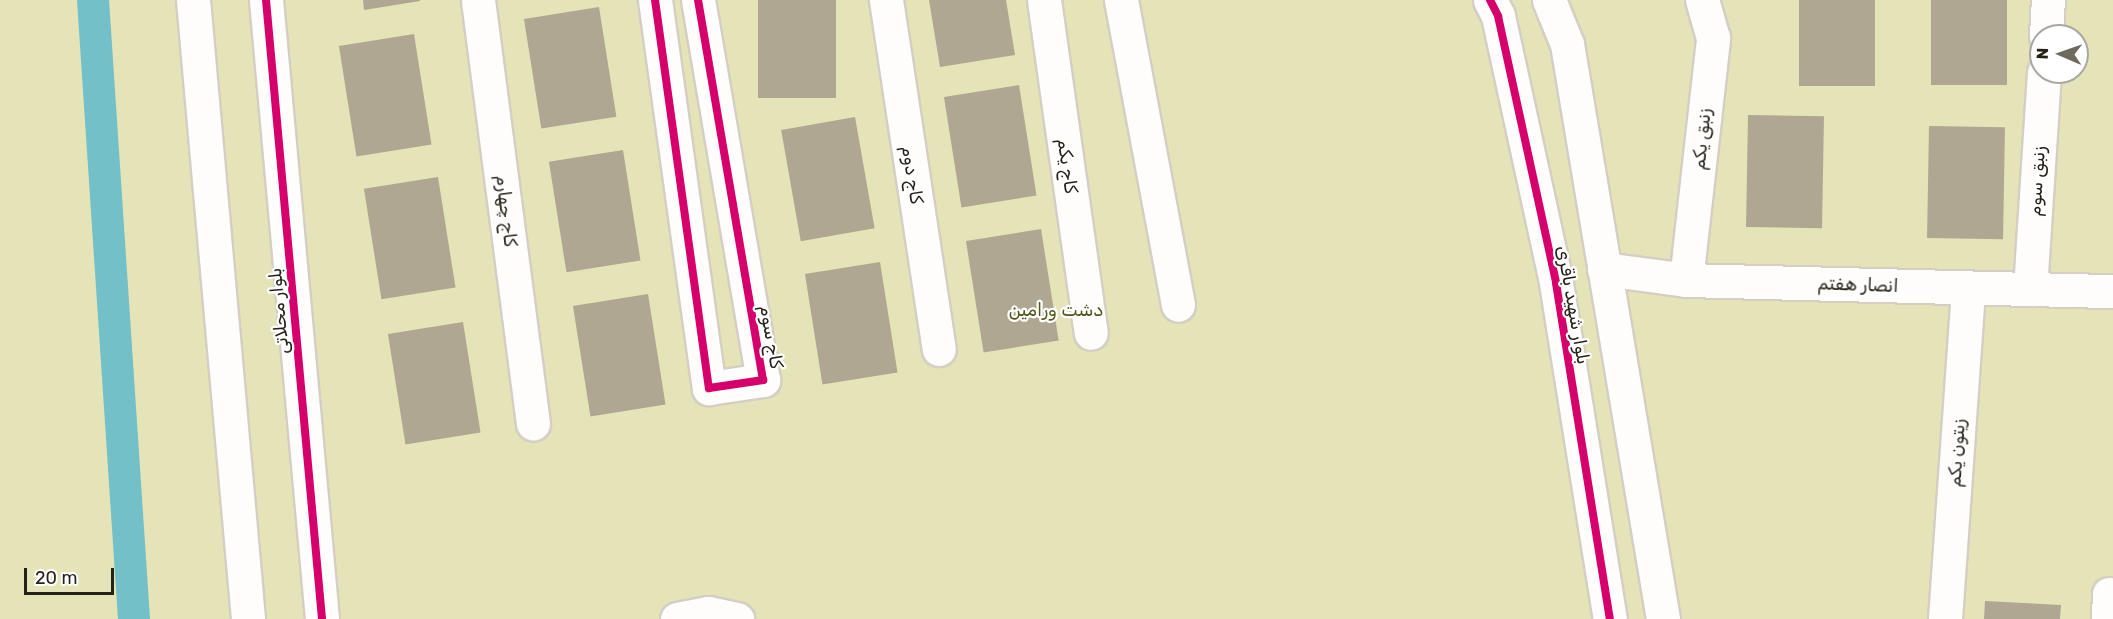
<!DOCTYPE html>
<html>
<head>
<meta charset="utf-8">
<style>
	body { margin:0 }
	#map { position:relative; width:2113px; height:619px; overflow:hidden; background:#f6f0e3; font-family:Rubik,Vazirmatn,sans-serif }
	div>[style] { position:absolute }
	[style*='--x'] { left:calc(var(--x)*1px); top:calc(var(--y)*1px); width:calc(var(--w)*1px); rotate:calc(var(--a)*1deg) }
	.green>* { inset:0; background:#e5e4b8 }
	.canal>* { height:32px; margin:-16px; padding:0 16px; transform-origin:16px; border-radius:16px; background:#74c0c8 }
	.building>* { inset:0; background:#b0a792; transform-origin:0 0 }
	.roads { filter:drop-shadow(2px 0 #d4cec3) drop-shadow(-2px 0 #d4cec3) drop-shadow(0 2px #d4cec3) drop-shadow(0 -2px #d4cec3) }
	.minor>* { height:33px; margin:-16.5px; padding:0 16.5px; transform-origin:16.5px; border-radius:16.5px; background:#fefdfb }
	.cycleway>* { height:8px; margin:-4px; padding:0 4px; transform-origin:4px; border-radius:4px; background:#d6006c }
	span { translate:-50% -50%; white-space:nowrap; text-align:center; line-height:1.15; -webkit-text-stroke:4.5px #fff; paint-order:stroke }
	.street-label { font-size:18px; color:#272217 }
	.park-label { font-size:18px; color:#515319 }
	.north { position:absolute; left:2029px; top:24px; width:60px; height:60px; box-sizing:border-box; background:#fff; border:2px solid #a9a7a2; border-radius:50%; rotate:272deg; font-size:16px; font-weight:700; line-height:24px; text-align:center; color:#272217 }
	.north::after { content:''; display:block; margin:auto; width:21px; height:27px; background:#6f6a5e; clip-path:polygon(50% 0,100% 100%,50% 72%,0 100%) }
	.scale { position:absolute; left:24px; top:568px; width:90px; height:27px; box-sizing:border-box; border:3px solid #272217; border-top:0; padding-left:8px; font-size:18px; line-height:21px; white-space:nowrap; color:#272217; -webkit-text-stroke:4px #fff; paint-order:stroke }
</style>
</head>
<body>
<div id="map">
	<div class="green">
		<div style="clip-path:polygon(evenodd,0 0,2113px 0,2113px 619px,0 619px,0 0,2041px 36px,2077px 36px,2077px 72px,2041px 72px,2041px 36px)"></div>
	</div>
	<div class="canal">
		<div style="--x:93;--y:0;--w:620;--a:86.21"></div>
	</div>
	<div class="building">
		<div style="clip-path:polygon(363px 0,420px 0,420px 1px,364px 10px)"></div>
		<div style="left:758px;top:0;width:78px;height:98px"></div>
		<div style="clip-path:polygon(929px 0,1006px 0,1015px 55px,940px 67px)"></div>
		<div style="left:1799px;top:0;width:76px;height:86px"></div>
		<div style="left:1931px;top:0;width:76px;height:85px"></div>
		<div style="left:599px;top:7px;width:111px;height:76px;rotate:81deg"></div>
		<div style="left:414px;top:34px;width:112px;height:76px;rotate:81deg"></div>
		<div style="left:1019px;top:85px;width:112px;height:76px;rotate:81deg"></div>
		<div style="left:1748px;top:115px;width:76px;height:112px;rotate:1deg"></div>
		<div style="left:855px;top:117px;width:113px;height:75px;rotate:80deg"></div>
		<div style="left:1929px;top:126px;width:76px;height:112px;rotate:1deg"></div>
		<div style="left:623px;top:150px;width:112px;height:75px;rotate:81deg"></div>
		<div style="left:438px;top:177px;width:112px;height:75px;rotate:81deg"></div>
		<div style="left:1041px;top:229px;width:113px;height:76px;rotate:81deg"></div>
		<div style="left:880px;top:262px;width:112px;height:76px;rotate:81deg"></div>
		<div style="left:648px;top:294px;width:112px;height:76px;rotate:81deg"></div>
		<div style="left:463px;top:322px;width:112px;height:76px;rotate:81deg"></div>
		<div style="clip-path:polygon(1985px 601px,2061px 605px,2060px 619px,1984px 619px)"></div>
	</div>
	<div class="roads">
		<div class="minor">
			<div style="--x:193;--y:0;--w:621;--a:84.92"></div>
			<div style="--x:266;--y:0;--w:622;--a:84.83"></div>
			<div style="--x:478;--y:0;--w:427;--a:82.6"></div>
			<div style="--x:655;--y:0;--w:392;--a:82.1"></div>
			<div style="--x:709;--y:388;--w:55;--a:-8.4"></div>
			<div style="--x:763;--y:380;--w:386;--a:-99.7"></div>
			<div style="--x:886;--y:0;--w:353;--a:81.4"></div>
			<div style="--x:1044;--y:0;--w:336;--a:82"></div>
			<div style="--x:1121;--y:0;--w:310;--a:79.4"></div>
			<div style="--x:1490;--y:0;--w:18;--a:63"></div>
			<div style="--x:1498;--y:16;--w:273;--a:77.7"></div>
			<div style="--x:1556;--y:283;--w:340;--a:80.9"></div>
			<div style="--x:1549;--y:0;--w:48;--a:67.8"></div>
			<div style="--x:1567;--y:44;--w:583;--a:80.52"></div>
			<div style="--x:2046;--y:36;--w:36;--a:-87"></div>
			<div style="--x:1604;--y:269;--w:83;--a:7.6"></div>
			<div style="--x:1686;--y:280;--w:427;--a:1.5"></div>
			<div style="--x:1686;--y:280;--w:244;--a:-83.6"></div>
			<div style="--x:1713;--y:38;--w:40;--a:-106"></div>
			<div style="--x:2030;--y:289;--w:217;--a:-86.3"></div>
			<div style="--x:677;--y:619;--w:32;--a:-11"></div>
			<div style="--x:708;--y:613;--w:30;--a:12"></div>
			<div style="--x:1945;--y:619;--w:332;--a:-86"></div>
			<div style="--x:2108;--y:619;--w:25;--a:-88"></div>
		</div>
	</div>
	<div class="cycleway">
		<div style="--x:266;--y:0;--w:622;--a:84.83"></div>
		<div style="--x:655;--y:0;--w:392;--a:82.1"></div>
		<div style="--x:709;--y:388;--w:55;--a:-8.4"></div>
		<div style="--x:763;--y:380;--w:386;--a:-99.7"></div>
		<div style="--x:1490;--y:0;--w:18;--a:63"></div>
		<div style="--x:1498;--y:16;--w:273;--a:77.7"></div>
		<div style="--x:1556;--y:283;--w:340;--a:80.9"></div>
	</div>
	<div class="street-label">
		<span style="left:1702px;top:139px;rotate:-84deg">زنبق یکم</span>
		<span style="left:1067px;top:166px;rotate:82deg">کاج یکم</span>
		<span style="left:912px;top:175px;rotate:81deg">کاج دوم</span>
		<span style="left:2037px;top:181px;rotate:-86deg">زنبق سوم</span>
		<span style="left:506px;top:211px;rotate:83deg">کاج چهارم</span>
		<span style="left:1858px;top:285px;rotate:2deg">انصار هفتم</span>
		<span style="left:1573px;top:305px;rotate:80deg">بلوار شهید باقری</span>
		<span style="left:279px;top:311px;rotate:-95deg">بلوار محلاتی</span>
		<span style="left:771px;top:337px;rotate:80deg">کاج سوم</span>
		<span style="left:1957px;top:453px;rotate:-86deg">زیتون یکم</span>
	</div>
	<div class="park-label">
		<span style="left:1056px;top:310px">دشت ورامین</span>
	</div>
	<div class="north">N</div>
	<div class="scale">20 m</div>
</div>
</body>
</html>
